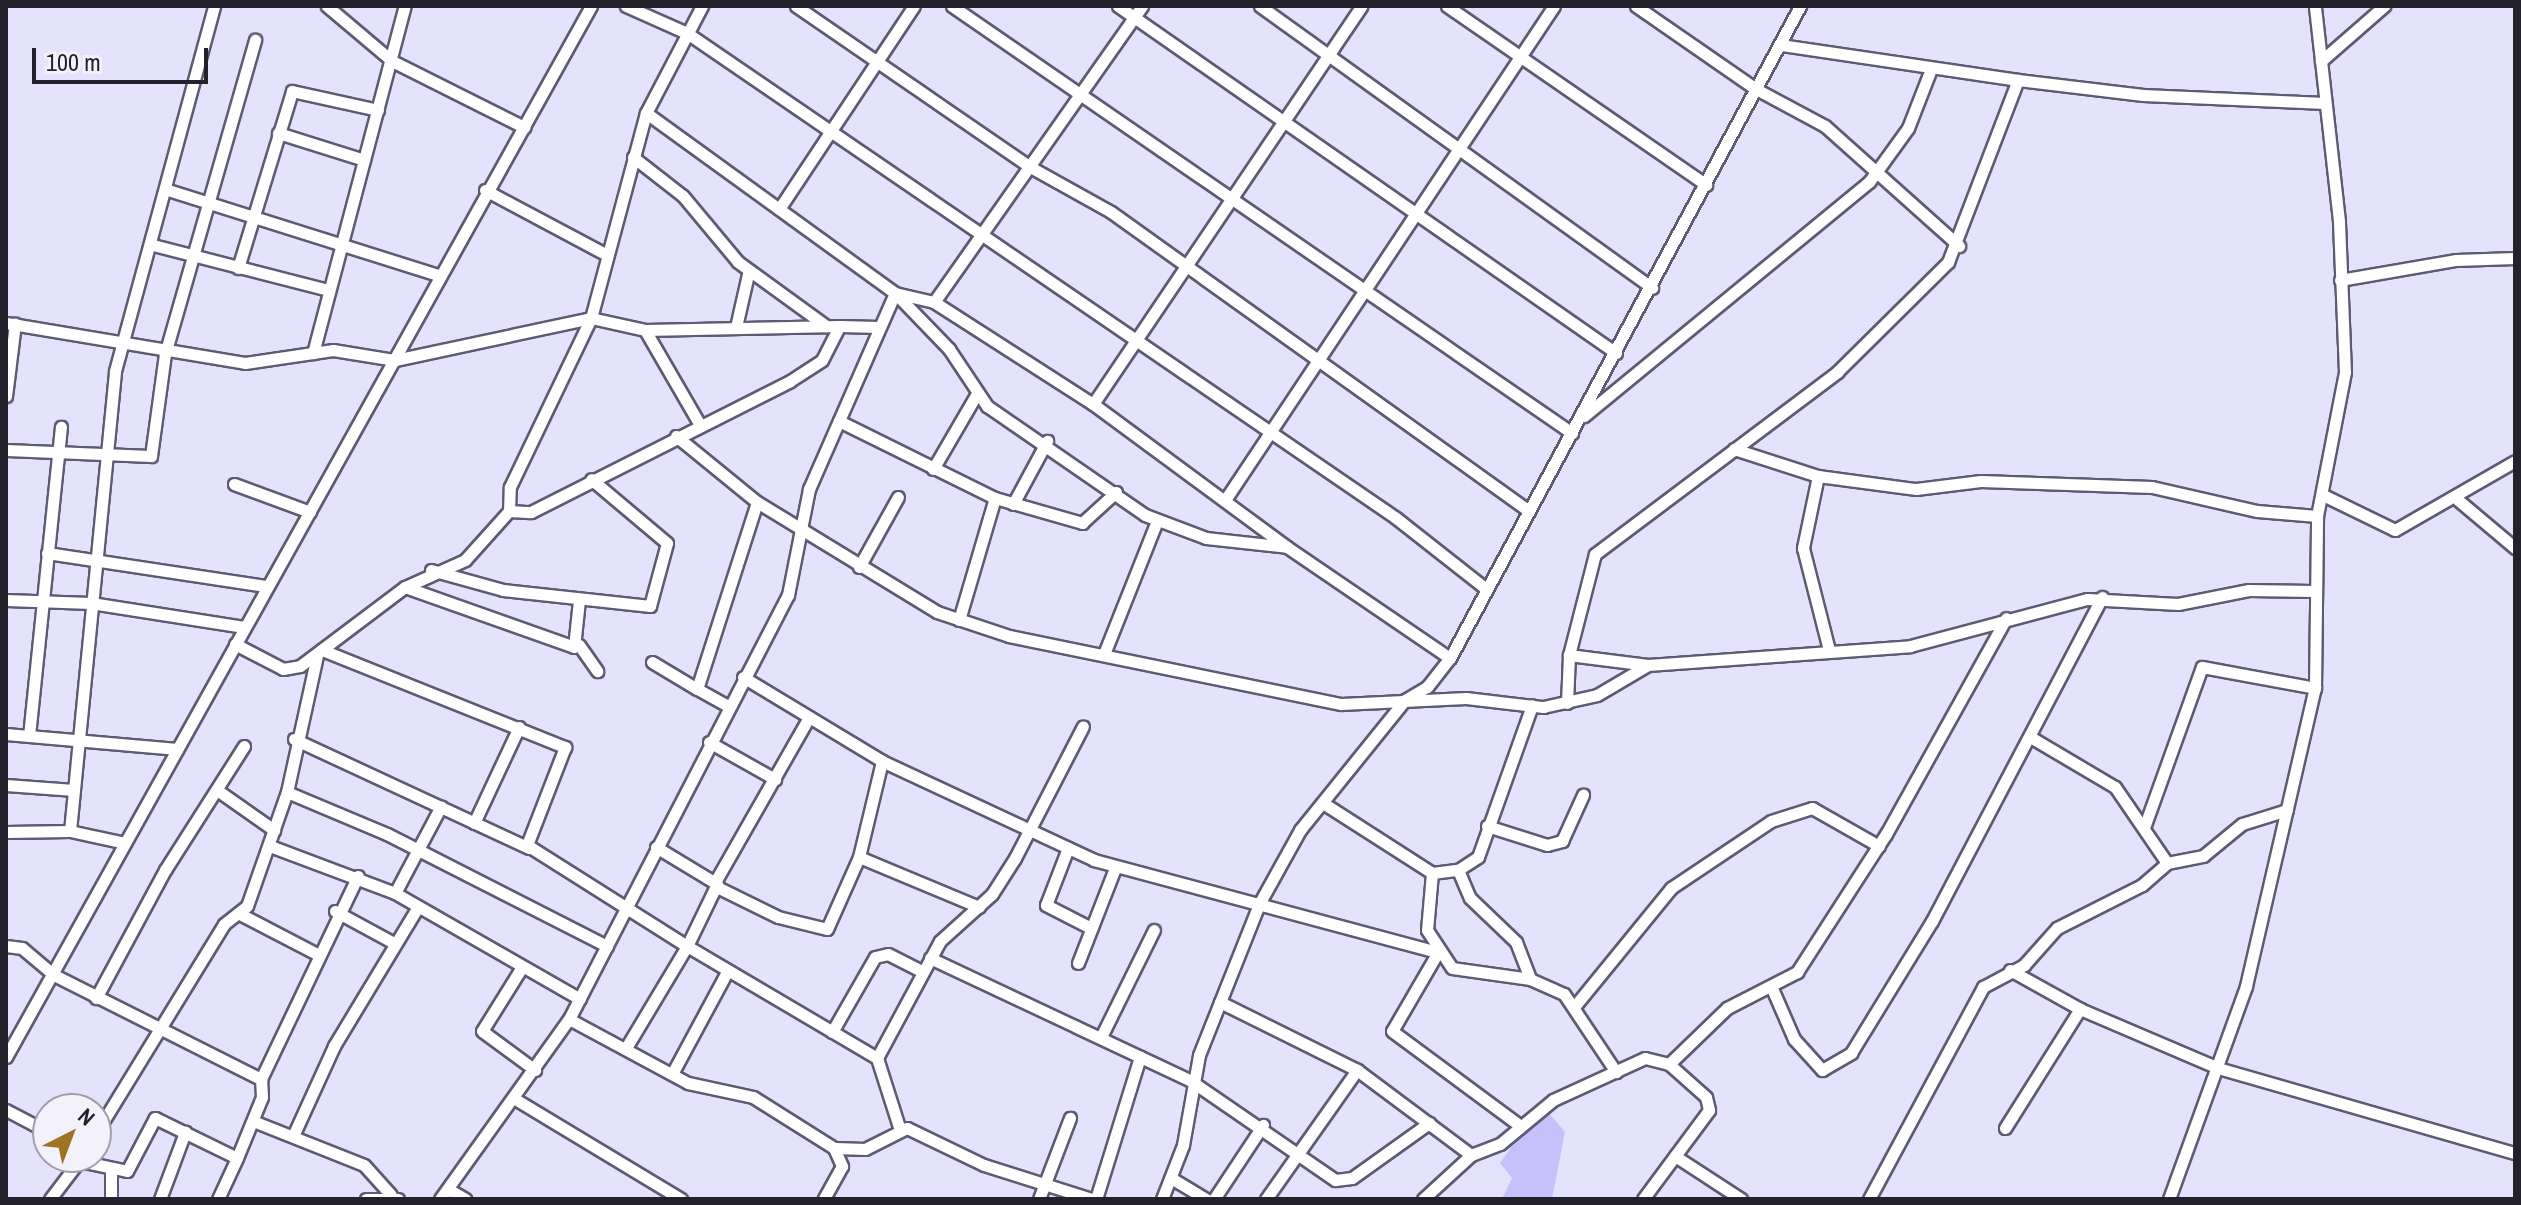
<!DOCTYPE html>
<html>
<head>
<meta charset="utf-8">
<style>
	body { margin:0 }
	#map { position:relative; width:2521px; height:1205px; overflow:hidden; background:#e4e2fd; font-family:"Archivo Narrow",sans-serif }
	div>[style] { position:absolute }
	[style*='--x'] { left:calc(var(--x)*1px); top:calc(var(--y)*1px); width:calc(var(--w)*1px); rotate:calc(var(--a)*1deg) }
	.green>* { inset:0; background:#c7c1fb }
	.roads { filter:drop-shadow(2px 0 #5d5b72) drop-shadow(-2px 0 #5d5b72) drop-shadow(0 2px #5d5b72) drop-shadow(0 -2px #5d5b72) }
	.street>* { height:11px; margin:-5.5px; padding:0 5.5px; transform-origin:5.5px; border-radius:5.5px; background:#fff }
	span { translate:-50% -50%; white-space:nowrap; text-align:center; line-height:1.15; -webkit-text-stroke:8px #f2f1fc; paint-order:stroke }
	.frame { position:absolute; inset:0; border:8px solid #23222c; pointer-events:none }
	.north { position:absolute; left:32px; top:1093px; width:80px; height:80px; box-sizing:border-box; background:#f2f1fc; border:2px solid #9f9ea9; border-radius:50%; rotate:42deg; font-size:22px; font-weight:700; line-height:32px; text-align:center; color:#23222c }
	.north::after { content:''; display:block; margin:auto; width:28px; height:36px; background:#9e7322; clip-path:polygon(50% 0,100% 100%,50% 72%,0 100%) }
	.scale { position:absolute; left:32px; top:48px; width:176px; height:36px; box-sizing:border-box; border:4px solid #23222c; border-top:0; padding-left:10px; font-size:24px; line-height:28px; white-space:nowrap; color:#23222c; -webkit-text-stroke:6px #f2f1fc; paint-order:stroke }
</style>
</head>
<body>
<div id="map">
	<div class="green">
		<div style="clip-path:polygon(1548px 1112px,1565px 1132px,1552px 1199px,1502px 1199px,1512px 1178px,1500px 1163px,1529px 1122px)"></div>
	</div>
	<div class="roads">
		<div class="street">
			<div style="--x:327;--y:6;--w:85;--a:40.2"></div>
			<div style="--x:392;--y:61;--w:148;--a:26.6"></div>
			<div style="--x:626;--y:6;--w:67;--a:23.9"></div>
			<div style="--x:687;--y:33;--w:859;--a:34.37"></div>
			<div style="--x:1396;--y:518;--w:113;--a:38.2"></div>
			<div style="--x:796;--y:6;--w:286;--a:34.5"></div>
			<div style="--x:1032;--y:168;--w:90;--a:29.1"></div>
			<div style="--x:1111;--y:212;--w:514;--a:35.58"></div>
			<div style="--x:952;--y:6;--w:753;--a:34.56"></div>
			<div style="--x:1118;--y:6;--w:607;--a:34.87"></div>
			<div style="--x:1260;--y:6;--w:483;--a:35.7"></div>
			<div style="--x:1447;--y:6;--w:315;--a:34.6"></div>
			<div style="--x:1636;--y:6;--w:146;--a:34.7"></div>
			<div style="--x:1756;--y:89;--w:78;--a:28.2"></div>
			<div style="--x:1825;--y:126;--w:180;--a:41.8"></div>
			<div style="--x:2321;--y:61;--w:84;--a:-41.1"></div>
			<div style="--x:2018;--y:80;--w:126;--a:6.8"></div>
			<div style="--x:2143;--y:95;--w:182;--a:2.5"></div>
			<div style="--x:278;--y:133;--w:90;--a:17.4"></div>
			<div style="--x:633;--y:157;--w:63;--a:38"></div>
			<div style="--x:683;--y:196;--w:86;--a:50.2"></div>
			<div style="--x:738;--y:262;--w:109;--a:36"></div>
			<div style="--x:168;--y:190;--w:283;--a:17.5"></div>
			<div style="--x:485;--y:190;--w:138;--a:28"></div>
			<div style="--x:779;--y:209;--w:244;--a:-56.4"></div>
			<div style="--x:153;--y:245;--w:181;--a:14.4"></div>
			<div style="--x:238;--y:268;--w:185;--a:-73"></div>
			<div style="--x:292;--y:91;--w:88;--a:12.5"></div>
			<div style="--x:2340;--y:280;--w:118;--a:-9.8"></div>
			<div style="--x:2456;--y:260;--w:59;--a:-1.9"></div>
			<div style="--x:895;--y:293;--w:78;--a:46"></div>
			<div style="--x:949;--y:349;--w:69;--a:56.3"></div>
			<div style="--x:987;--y:406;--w:192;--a:34.6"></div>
			<div style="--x:1145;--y:515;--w:65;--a:20.7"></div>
			<div style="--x:1206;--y:538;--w:81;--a:6.3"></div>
			<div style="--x:1287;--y:547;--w:197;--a:34.3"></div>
			<div style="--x:895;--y:293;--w:40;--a:13"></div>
			<div style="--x:934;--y:302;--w:189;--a:32.7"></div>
			<div style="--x:1093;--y:404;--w:241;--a:36.4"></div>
			<div style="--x:934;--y:302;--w:362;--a:-54.9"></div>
			<div style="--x:6;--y:323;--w:242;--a:9.5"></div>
			<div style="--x:245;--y:363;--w:89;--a:-8.4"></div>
			<div style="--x:333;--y:350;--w:63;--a:9.2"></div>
			<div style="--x:395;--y:360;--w:200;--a:-12.1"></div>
			<div style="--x:591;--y:318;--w:55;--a:12.5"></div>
			<div style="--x:645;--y:330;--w:194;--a:-1.2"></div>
			<div style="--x:736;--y:327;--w:58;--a:-77.2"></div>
			<div style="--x:645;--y:330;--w:108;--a:59.9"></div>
			<div style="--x:313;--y:353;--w:359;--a:-75.2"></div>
			<div style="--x:6;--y:396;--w:73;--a:-82.9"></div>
			<div style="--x:1093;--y:404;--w:480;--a:-56"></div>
			<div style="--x:1584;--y:416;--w:369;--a:-39.4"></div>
			<div style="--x:1869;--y:182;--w:67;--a:-54.2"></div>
			<div style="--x:1908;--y:128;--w:63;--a:-68.7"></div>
			<div style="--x:839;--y:421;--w:174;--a:26.3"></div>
			<div style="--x:995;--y:498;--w:91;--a:16"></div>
			<div style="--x:1082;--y:523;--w:46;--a:-42.4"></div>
			<div style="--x:676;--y:436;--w:104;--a:39.2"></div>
			<div style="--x:757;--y:502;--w:211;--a:31.4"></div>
			<div style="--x:937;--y:612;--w:76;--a:18.4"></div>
			<div style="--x:1009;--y:636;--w:339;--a:11.6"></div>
			<div style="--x:1341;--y:704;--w:125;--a:-2.7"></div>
			<div style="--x:1466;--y:698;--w:78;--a:6.7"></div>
			<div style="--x:1543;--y:707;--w:55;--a:-12.5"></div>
			<div style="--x:1597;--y:695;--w:59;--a:-30.5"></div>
			<div style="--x:1648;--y:665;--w:263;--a:-4.1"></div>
			<div style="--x:1910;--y:646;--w:183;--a:-14.9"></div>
			<div style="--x:2087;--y:599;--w:91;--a:3.1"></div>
			<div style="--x:2178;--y:604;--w:72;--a:-11.2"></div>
			<div style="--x:2249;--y:590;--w:64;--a:0.9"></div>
			<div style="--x:1734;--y:449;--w:88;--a:17.8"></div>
			<div style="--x:1818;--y:476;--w:99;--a:7.6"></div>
			<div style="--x:1916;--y:489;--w:65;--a:-7"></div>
			<div style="--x:1981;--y:481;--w:171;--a:2"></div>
			<div style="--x:2152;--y:487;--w:108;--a:12.9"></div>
			<div style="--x:2257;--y:511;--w:60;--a:4.8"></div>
			<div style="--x:6;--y:450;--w:145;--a:2.4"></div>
			<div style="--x:151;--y:456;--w:103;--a:-82.2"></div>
			<div style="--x:165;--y:354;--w:327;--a:-74"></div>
			<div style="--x:933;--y:469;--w:86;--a:-59.8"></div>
			<div style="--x:1818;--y:476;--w:74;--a:101.8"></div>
			<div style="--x:1803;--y:548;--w:105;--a:75.7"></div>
			<div style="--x:234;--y:484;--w:81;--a:20.2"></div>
			<div style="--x:2323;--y:495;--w:80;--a:25.9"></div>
			<div style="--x:2395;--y:530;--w:138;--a:-29.9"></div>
			<div style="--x:1227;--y:497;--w:590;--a:-56.34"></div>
			<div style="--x:2458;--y:500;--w:75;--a:40.1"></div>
			<div style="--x:1013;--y:504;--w:72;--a:-61.6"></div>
			<div style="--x:509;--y:511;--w:24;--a:-88"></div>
			<div style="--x:510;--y:487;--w:187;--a:-64.4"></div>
			<div style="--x:591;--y:318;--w:212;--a:-75"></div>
			<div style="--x:47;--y:553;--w:221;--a:8.6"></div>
			<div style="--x:859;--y:567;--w:80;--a:-60.9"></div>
			<div style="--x:431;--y:570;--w:75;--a:15.5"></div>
			<div style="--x:503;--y:590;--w:148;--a:6.2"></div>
			<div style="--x:650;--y:606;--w:65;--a:-74.9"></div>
			<div style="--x:667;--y:543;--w:99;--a:-139.9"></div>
			<div style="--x:405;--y:587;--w:179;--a:19.5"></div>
			<div style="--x:574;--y:647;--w:47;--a:-83.9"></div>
			<div style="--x:6;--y:600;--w:85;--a:2"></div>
			<div style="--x:91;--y:603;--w:155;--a:8.9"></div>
			<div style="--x:959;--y:620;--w:127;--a:-73.6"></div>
			<div style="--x:235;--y:644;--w:54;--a:27.5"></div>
			<div style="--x:283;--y:669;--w:17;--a:-10"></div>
			<div style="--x:300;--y:666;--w:131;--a:-37"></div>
			<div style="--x:405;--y:587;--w:66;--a:-24.2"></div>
			<div style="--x:465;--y:560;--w:66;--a:-48.1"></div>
			<div style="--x:509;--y:511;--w:22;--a:3"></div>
			<div style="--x:531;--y:512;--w:290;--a:-26.8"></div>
			<div style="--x:790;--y:381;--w:38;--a:-33"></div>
			<div style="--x:822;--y:360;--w:38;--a:-63"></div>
			<div style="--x:839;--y:326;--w:40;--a:1.4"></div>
			<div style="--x:579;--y:645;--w:32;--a:55"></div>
			<div style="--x:322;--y:650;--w:262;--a:21.8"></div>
			<div style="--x:565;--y:747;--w:105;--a:111.2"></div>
			<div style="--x:527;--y:845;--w:189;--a:32.3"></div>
			<div style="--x:687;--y:946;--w:119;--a:120.9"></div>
			<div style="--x:1104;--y:654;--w:143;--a:-68.3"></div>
			<div style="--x:652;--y:662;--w:52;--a:31"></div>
			<div style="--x:1648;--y:665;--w:80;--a:-172.8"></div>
			<div style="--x:1569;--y:655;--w:104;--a:-75.6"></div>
			<div style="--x:1595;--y:554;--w:303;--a:-36.9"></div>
			<div style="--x:1837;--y:372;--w:156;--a:-44.7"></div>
			<div style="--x:1948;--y:262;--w:195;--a:-69"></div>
			<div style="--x:2018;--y:80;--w:240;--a:-171.6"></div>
			<div style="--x:743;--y:677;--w:162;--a:31.1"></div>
			<div style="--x:882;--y:761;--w:234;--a:25"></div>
			<div style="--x:1094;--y:860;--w:356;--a:15"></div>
			<div style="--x:1438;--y:952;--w:91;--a:120.2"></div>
			<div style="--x:1392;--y:1031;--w:158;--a:36.5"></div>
			<div style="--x:1567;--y:703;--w:48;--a:-87.6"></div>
			<div style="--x:728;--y:706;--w:35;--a:-151"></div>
			<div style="--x:697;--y:689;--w:196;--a:-72.2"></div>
			<div style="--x:6;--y:734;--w:172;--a:5"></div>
			<div style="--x:29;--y:736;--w:311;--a:-84.1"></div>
			<div style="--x:2032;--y:738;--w:96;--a:30.6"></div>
			<div style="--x:2115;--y:787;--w:92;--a:55.6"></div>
			<div style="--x:294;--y:739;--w:259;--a:24.9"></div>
			<div style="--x:709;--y:742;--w:76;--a:29.3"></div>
			<div style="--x:6;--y:785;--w:68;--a:4.2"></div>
			<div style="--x:217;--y:790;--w:70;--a:35.1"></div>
			<div style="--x:287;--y:792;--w:108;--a:22.8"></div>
			<div style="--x:387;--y:834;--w:247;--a:27"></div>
			<div style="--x:1323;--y:803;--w:130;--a:32.7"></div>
			<div style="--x:1432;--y:873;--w:26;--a:-7"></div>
			<div style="--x:1458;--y:870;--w:24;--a:-33"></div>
			<div style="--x:1478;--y:857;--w:161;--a:-70.4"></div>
			<div style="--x:474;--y:823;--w:106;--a:-64.9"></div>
			<div style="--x:2145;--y:825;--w:168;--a:-70.2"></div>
			<div style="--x:2202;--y:667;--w:115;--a:10.5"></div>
			<div style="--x:1487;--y:826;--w:63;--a:17.6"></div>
			<div style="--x:1547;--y:845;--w:16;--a:-15"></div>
			<div style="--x:1562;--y:841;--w:51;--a:-65.5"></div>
			<div style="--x:70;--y:831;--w:462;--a:-84.4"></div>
			<div style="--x:115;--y:371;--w:378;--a:-74.8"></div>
			<div style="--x:6;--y:832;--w:64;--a:-0.9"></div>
			<div style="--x:70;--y:831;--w:56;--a:12.3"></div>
			<div style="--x:270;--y:846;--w:134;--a:20.6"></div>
			<div style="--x:395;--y:893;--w:213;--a:29.8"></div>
			<div style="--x:656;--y:847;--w:71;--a:31.2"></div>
			<div style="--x:717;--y:884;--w:69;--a:115.8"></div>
			<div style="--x:687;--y:946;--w:221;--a:30.5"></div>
			<div style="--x:877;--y:1058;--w:133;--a:-61.7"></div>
			<div style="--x:940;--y:941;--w:70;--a:-42.1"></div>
			<div style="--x:992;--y:894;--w:43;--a:-57.4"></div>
			<div style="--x:1015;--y:858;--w:148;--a:-62.7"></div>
			<div style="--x:1068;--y:848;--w:61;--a:111.1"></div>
			<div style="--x:1046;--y:905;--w:51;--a:27.1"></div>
			<div style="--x:859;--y:857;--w:130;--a:22.6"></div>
			<div style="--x:1458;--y:870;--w:30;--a:67"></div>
			<div style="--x:1470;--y:898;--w:64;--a:43.7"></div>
			<div style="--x:1516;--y:942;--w:40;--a:69"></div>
			<div style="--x:1432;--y:873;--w:57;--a:95"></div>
			<div style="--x:1427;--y:930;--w:45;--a:56.7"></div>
			<div style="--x:1452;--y:968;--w:79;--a:8"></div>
			<div style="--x:1530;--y:979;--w:37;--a:24"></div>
			<div style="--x:1564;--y:994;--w:94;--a:56.3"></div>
			<div style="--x:715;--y:882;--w:190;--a:-60.3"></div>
			<div style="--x:717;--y:887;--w:68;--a:26.2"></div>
			<div style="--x:778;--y:917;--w:50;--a:13.8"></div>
			<div style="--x:827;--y:929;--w:79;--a:-66"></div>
			<div style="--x:859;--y:857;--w:99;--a:-76.5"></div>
			<div style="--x:395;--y:893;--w:98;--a:-62.1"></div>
			<div style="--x:335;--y:911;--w:67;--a:28.5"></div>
			<div style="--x:240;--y:914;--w:87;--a:27.5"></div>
			<div style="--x:6;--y:946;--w:16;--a:7"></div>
			<div style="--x:22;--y:948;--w:42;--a:40.2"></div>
			<div style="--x:54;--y:975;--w:232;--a:26.7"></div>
			<div style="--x:261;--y:1079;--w:225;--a:-64.5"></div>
			<div style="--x:930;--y:958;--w:289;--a:25.2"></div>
			<div style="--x:1191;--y:1081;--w:175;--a:34.5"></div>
			<div style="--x:1335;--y:1180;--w:17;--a:-7"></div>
			<div style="--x:1352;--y:1178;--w:95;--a:-35.5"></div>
			<div style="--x:1078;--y:963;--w:102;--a:-68.7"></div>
			<div style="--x:522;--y:967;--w:75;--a:122"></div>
			<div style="--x:482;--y:1031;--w:66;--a:36.3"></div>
			<div style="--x:2010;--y:970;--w:80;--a:29.1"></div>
			<div style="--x:2080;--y:1009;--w:150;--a:23.1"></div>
			<div style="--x:2218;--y:1068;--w:309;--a:16"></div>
			<div style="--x:1771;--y:986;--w:58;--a:66.5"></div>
			<div style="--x:1794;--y:1039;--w:42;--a:47.9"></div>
			<div style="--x:1822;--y:1070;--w:34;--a:-30"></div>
			<div style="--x:1851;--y:1053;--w:155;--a:-58.5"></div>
			<div style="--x:1932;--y:921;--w:366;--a:-62.3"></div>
			<div style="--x:96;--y:998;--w:145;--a:-61.7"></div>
			<div style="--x:165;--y:870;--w:147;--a:-57.5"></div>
			<div style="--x:1220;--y:1002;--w:153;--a:26.4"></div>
			<div style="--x:1357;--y:1070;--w:142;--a:36.7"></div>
			<div style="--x:1574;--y:1007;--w:154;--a:-50.8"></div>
			<div style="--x:1671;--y:888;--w:120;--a:-33.8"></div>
			<div style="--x:1771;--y:821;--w:43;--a:-17.6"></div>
			<div style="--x:1812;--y:808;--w:77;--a:29.6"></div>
			<div style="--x:569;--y:1019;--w:135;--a:28.3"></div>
			<div style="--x:688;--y:1083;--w:66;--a:12.2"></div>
			<div style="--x:753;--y:1097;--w:96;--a:32.2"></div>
			<div style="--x:834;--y:1148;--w:20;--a:66"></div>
			<div style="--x:842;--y:1166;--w:38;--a:119"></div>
			<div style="--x:832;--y:1032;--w:86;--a:-60.2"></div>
			<div style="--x:875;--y:957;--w:13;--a:-13"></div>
			<div style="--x:888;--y:954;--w:38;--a:27"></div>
			<div style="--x:1102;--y:1035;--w:117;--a:-63.7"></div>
			<div style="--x:6;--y:1057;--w:1203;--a:-60.9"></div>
			<div style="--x:877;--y:1058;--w:72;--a:72.3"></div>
			<div style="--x:672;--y:1074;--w:116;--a:-61.7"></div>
			<div style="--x:515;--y:1099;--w:194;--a:31.1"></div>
			<div style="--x:6;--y:1110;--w:47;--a:27.6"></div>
			<div style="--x:253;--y:1121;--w:119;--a:21.6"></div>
			<div style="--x:364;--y:1165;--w:40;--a:48"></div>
			<div style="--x:2005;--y:1128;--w:141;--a:-57.8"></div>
			<div style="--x:96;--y:1133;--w:245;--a:-58.5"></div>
			<div style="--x:224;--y:924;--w:29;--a:-38"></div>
			<div style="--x:247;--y:906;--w:121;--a:-70.7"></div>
			<div style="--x:287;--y:792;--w:139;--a:-77.6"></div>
			<div style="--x:293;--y:1136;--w:99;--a:-65.5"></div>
			<div style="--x:334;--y:1046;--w:162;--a:-58.9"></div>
			<div style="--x:835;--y:1148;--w:30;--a:2"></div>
			<div style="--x:865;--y:1149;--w:47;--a:-26.6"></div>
			<div style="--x:907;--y:1128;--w:85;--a:25.7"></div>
			<div style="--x:984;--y:1165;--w:112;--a:17.6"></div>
			<div style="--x:1675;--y:1156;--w:79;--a:33.1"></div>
			<div style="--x:80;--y:1161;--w:48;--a:12"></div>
			<div style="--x:127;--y:1171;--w:60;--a:-62.2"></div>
			<div style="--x:155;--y:1118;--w:91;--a:26"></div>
			<div style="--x:237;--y:1158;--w:66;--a:-67.7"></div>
			<div style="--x:262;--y:1097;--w:18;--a:-93"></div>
			<div style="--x:111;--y:1172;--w:27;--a:90"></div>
			<div style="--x:1171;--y:1178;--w:41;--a:31"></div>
			<div style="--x:448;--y:1189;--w:20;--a:30"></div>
			<div style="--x:50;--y:1199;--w:53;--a:-52.7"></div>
			<div style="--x:160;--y:1199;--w:72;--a:-69.5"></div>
			<div style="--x:218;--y:1199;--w:45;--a:-65.1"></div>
			<div style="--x:366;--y:1199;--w:32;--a:0"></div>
			<div style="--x:440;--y:1199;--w:221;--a:-54.4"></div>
			<div style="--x:569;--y:1019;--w:477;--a:-62.7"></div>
			<div style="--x:788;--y:595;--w:108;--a:-78.8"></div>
			<div style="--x:809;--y:489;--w:214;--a:-66.3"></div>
			<div style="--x:895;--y:293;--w:307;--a:-144.1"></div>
			<div style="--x:646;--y:113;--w:121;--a:-62.4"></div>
			<div style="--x:1039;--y:1199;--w:87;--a:-69.1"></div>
			<div style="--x:1096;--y:1199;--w:149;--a:-72.8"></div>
			<div style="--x:1162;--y:1199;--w:58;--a:-68.7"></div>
			<div style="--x:1183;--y:1145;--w:91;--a:-79.9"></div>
			<div style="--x:1199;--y:1055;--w:162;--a:-68.3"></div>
			<div style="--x:1259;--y:904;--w:85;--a:-61"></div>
			<div style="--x:1300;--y:830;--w:167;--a:-51.1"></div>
			<div style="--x:1405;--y:700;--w:26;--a:-31"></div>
			<div style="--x:1427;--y:687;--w:37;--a:-52"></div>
			<div style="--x:1450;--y:658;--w:740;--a:-61.77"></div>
			<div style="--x:1214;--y:1199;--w:89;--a:-56.5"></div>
			<div style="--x:1266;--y:1199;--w:158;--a:-54.8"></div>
			<div style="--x:1423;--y:1199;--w:65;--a:-42.5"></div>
			<div style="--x:1471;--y:1155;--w:31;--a:-21"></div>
			<div style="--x:1500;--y:1144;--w:69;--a:-39.7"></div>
			<div style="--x:1553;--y:1100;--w:101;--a:-24.5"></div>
			<div style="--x:1645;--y:1058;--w:25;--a:14"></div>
			<div style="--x:1669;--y:1064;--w:81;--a:-44"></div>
			<div style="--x:1727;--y:1008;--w:79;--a:-27.2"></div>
			<div style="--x:1797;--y:972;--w:164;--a:-57.2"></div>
			<div style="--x:1886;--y:834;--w:247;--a:-60.9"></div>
			<div style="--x:1643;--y:1199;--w:111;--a:-53.4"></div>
			<div style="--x:1709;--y:1110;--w:13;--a:-103"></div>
			<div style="--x:1706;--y:1097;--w:50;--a:-138.3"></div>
			<div style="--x:1869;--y:1199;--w:241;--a:-61.7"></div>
			<div style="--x:1983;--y:987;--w:47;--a:-28.2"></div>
			<div style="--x:2024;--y:965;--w:50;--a:-48.3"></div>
			<div style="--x:2057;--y:928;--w:95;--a:-26.8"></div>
			<div style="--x:2142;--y:885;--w:33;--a:-41"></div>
			<div style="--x:2167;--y:863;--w:37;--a:-11"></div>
			<div style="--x:2203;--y:856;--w:50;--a:-39.4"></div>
			<div style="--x:2242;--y:824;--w:47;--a:-17.3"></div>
			<div style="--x:2169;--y:1199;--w:226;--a:-70.1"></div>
			<div style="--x:2246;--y:986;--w:306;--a:-77"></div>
			<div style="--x:2315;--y:688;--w:172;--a:-89.3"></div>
			<div style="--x:2317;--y:516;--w:147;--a:-79"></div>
			<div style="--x:2345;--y:372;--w:151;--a:-92.3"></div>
			<div style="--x:2339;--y:221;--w:216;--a:-96.4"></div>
		</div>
	</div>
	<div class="frame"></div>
	<div class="north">N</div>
	<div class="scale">100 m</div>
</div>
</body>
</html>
